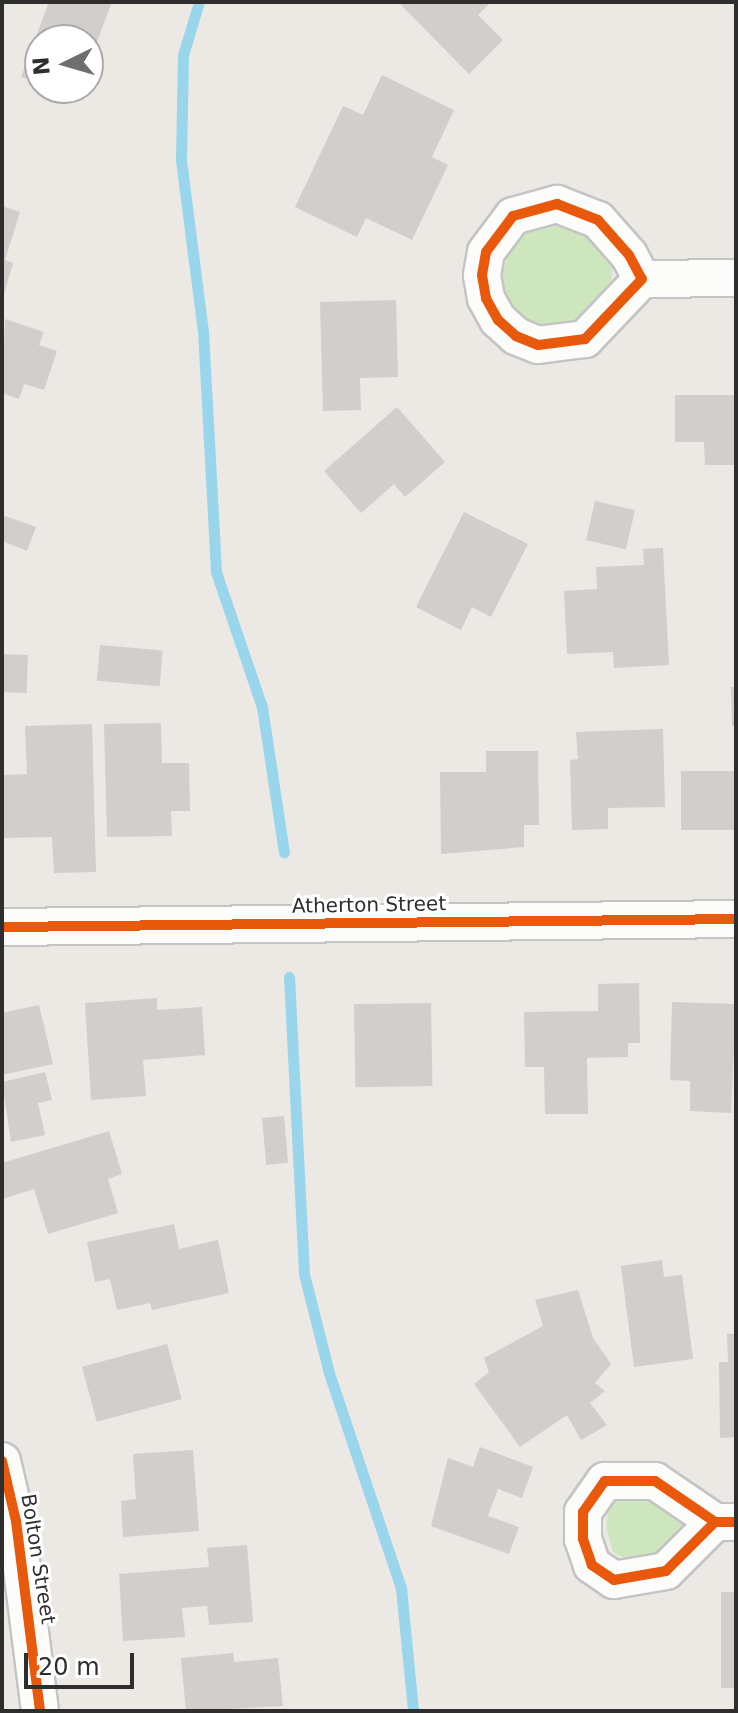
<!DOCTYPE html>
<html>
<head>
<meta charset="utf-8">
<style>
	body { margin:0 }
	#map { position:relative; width:738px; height:1713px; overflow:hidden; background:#ece8e4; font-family:"DejaVu Sans",sans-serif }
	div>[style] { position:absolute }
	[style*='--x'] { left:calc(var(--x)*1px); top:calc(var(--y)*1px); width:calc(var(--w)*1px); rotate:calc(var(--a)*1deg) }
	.green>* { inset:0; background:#cee6be }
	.stream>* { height:11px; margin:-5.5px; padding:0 5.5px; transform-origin:5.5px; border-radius:5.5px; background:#99d6ec }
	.building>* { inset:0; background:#d1cecb; transform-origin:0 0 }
	.roads { filter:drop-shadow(2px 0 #c5c4c5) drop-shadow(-2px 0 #c5c4c5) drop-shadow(0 2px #c5c4c5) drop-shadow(0 -2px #c5c4c5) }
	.street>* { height:36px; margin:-18px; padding:0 18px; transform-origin:18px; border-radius:18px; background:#fcfcfb }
	.cycleway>* { height:10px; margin:-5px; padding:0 5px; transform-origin:5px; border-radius:5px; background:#e8590c }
	span { translate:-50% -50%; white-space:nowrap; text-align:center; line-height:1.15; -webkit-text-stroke:6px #fff; paint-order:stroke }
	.street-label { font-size:20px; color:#2e2e2e }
	.frame { position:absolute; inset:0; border:4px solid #2e2e2e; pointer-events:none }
	.north { position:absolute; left:24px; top:24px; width:80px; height:80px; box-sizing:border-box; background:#fff; border:2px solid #ababab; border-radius:50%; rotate:265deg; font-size:22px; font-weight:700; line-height:32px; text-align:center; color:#2e2e2e }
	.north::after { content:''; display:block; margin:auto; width:28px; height:36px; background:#706f6e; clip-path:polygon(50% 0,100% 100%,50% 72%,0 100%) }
	.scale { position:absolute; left:24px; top:1653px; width:110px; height:36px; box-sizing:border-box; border:4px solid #2e2e2e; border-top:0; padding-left:10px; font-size:24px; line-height:28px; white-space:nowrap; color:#2e2e2e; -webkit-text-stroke:6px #fff; paint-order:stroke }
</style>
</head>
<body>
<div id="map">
	<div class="green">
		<div style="clip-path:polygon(560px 222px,578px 226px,606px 251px,612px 268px,612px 287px,580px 331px,526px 327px,504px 298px,500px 280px,511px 245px,525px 232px)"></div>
		<div style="clip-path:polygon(632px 1491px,654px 1494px,694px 1526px,664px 1556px,634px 1564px,613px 1552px,606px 1527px,609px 1504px)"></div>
	</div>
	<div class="stream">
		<div style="--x:199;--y:2;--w:55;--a:106.8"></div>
		<div style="--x:183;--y:55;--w:105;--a:91.1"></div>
		<div style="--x:181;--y:160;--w:172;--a:82.7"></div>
		<div style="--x:203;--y:331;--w:241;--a:86.9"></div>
		<div style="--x:216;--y:572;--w:143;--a:71.2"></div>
		<div style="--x:262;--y:707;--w:147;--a:81.4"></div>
		<div style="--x:289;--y:977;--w:297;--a:87.1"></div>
		<div style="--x:304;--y:1274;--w:102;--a:75.8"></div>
		<div style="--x:329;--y:1373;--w:227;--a:71.5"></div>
		<div style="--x:401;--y:1588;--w:124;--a:84.4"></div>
	</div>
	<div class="building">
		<div style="clip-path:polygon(49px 2px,112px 2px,88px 66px,88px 40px,40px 40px,40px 84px,21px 77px)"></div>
		<div style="clip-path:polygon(398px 2px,491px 2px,478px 15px,503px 40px,469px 74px)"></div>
		<div style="clip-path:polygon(382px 75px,454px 110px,432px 157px,448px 165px,412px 240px,366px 218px,357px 237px,295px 207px,343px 106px,363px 115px)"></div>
		<div style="clip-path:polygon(2px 206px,20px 212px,5px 260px,13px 263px,3px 298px)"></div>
		<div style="clip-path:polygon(396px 300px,398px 377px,360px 378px,361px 410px,323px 411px,320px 302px)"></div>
		<div style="clip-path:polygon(5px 319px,44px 332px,39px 345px,57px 351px,44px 390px,24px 384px,19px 399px,2px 393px)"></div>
		<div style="clip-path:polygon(675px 395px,736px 395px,736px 465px,705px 465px,704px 442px,675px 442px)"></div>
		<div style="clip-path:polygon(397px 407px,445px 462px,405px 497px,394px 484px,361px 513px,324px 471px)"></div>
		<div style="left:595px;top:501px;width:41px;height:40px;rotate:13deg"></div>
		<div style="clip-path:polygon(464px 512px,528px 544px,491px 617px,472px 607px,461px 630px,416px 607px)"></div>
		<div style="clip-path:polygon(2px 515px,36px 527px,27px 551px,2px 541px)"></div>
		<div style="clip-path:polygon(663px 548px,669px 665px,614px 668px,613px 652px,567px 654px,564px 591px,597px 589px,596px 567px,644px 565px,643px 549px)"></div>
		<div style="left:100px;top:645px;width:63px;height:36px;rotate:5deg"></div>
		<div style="left:2px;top:654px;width:26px;height:38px;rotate:2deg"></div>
		<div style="clip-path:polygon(731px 687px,736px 687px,736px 726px,732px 726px)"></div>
		<div style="clip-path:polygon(161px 723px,162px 763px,189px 763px,190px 811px,171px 811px,172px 836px,107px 837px,104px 724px)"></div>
		<div style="clip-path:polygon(92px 724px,96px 872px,54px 873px,52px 837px,2px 838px,2px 775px,27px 774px,25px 726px)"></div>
		<div style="clip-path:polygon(663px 729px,665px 807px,608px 808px,608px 829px,572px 830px,570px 760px,578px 759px,576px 732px)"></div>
		<div style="clip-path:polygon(486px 751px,538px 751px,539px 825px,524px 825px,524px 847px,441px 854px,440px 772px,486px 772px)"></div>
		<div style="left:736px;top:771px;width:59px;height:55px;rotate:90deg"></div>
		<div style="clip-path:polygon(639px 983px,640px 1043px,628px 1043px,628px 1057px,587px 1058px,588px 1114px,545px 1114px,544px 1067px,525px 1067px,524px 1012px,598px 1011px,598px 984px)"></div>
		<div style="clip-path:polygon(157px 998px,157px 1010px,202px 1007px,205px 1055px,143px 1060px,146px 1096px,91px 1100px,85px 1003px)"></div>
		<div style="clip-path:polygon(672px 1002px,736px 1004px,731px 1113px,690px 1111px,690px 1081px,670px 1080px)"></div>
		<div style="left:431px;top:1003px;width:83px;height:77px;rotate:89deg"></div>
		<div style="clip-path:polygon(39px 1005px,53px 1064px,2px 1075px,2px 1013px)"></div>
		<div style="clip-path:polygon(45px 1072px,52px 1100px,38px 1103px,45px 1135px,11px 1142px,2px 1082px)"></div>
		<div style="left:284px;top:1116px;width:47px;height:22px;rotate:85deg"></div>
		<div style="clip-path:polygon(109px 1131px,122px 1174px,108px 1179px,118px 1213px,48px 1234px,34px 1189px,2px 1199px,2px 1163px)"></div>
		<div style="clip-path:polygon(174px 1224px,179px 1249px,218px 1240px,229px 1293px,152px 1310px,150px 1303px,117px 1310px,110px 1279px,95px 1282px,87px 1242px)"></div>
		<div style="clip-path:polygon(662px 1260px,664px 1277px,682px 1275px,693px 1359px,634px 1367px,621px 1266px)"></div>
		<div style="clip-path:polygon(578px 1290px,593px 1338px,611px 1364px,595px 1383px,605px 1391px,590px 1403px,607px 1425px,581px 1440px,567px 1415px,520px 1447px,474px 1384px,489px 1372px,484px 1358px,543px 1326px,535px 1300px)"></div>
		<div style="clip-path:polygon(727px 1334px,736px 1334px,736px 1437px,720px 1438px,719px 1362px,728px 1362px)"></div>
		<div style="left:167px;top:1344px;width:57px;height:88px;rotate:75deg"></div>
		<div style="clip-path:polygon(480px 1447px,533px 1467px,522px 1498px,498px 1489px,488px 1516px,519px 1527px,509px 1554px,431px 1526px,448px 1458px,473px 1467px)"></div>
		<div style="clip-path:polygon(193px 1450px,199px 1531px,123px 1537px,121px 1501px,136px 1499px,133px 1454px)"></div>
		<div style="clip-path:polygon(247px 1545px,253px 1622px,209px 1625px,207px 1606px,182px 1608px,185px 1637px,123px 1641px,119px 1574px,209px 1567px,207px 1548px)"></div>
		<div style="left:721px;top:1592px;width:15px;height:96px"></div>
		<div style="clip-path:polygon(233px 1653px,234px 1662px,278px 1658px,283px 1706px,186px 1711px,181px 1658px)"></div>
	</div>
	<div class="roads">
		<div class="street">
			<div style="--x:557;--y:204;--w:44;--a:21.3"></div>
			<div style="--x:598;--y:220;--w:47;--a:48.5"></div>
			<div style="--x:629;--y:255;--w:27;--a:62"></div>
			<div style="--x:642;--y:279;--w:83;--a:133.5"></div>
			<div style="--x:585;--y:339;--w:47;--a:172.7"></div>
			<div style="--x:538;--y:345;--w:24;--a:-158"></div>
			<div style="--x:516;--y:336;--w:24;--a:-138"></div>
			<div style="--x:498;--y:320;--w:25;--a:-119"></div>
			<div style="--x:486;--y:298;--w:23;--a:-100"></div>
			<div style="--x:482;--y:275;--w:23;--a:-80"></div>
			<div style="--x:486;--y:252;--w:45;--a:-53.1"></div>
			<div style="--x:513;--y:216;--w:46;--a:-15.3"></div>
			<div style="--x:642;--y:279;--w:94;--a:-0.6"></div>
			<div style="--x:2;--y:927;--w:734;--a:-0.62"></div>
			<div style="--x:2;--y:1461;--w:62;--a:76.9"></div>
			<div style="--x:16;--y:1521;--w:192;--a:82.8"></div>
			<div style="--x:715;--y:1522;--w:69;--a:135"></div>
			<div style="--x:666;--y:1571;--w:53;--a:170.2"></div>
			<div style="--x:614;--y:1580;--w:27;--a:-146"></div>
			<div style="--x:592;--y:1565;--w:28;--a:-109"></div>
			<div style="--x:583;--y:1539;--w:27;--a:-90"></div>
			<div style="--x:583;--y:1512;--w:38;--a:-55"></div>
			<div style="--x:605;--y:1481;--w:50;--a:0"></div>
			<div style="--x:655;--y:1481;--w:73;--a:34.3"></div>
			<div style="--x:715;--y:1522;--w:21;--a:0"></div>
		</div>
	</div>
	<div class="cycleway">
		<div style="--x:557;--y:204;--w:44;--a:21.3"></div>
		<div style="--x:598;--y:220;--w:47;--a:48.5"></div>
		<div style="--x:629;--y:255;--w:27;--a:62"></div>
		<div style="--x:642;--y:279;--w:83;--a:133.5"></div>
		<div style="--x:585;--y:339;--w:47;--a:172.7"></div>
		<div style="--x:538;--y:345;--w:24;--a:-158"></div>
		<div style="--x:516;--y:336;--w:24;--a:-138"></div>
		<div style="--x:498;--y:320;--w:25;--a:-119"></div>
		<div style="--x:486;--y:298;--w:23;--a:-100"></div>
		<div style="--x:482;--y:275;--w:23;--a:-80"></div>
		<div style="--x:486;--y:252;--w:45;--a:-53.1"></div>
		<div style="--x:513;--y:216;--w:46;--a:-15.3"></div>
		<div style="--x:2;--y:927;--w:734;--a:-0.62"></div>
		<div style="--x:2;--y:1461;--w:62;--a:76.9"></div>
		<div style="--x:16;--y:1521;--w:192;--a:82.8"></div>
		<div style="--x:715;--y:1522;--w:69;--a:135"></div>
		<div style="--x:666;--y:1571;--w:53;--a:170.2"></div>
		<div style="--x:614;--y:1580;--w:27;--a:-146"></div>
		<div style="--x:592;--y:1565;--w:28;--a:-109"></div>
		<div style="--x:583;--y:1539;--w:27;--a:-90"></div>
		<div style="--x:583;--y:1512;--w:38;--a:-55"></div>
		<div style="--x:605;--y:1481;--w:50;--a:0"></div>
		<div style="--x:655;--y:1481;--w:73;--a:34.3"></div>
		<div style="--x:715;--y:1522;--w:21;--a:0"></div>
	</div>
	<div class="street-label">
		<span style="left:369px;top:905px;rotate:-1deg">Atherton Street</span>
		<span style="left:38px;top:1559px;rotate:81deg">Bolton Street</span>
	</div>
	<div class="frame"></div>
	<div class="north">N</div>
	<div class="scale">20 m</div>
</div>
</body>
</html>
